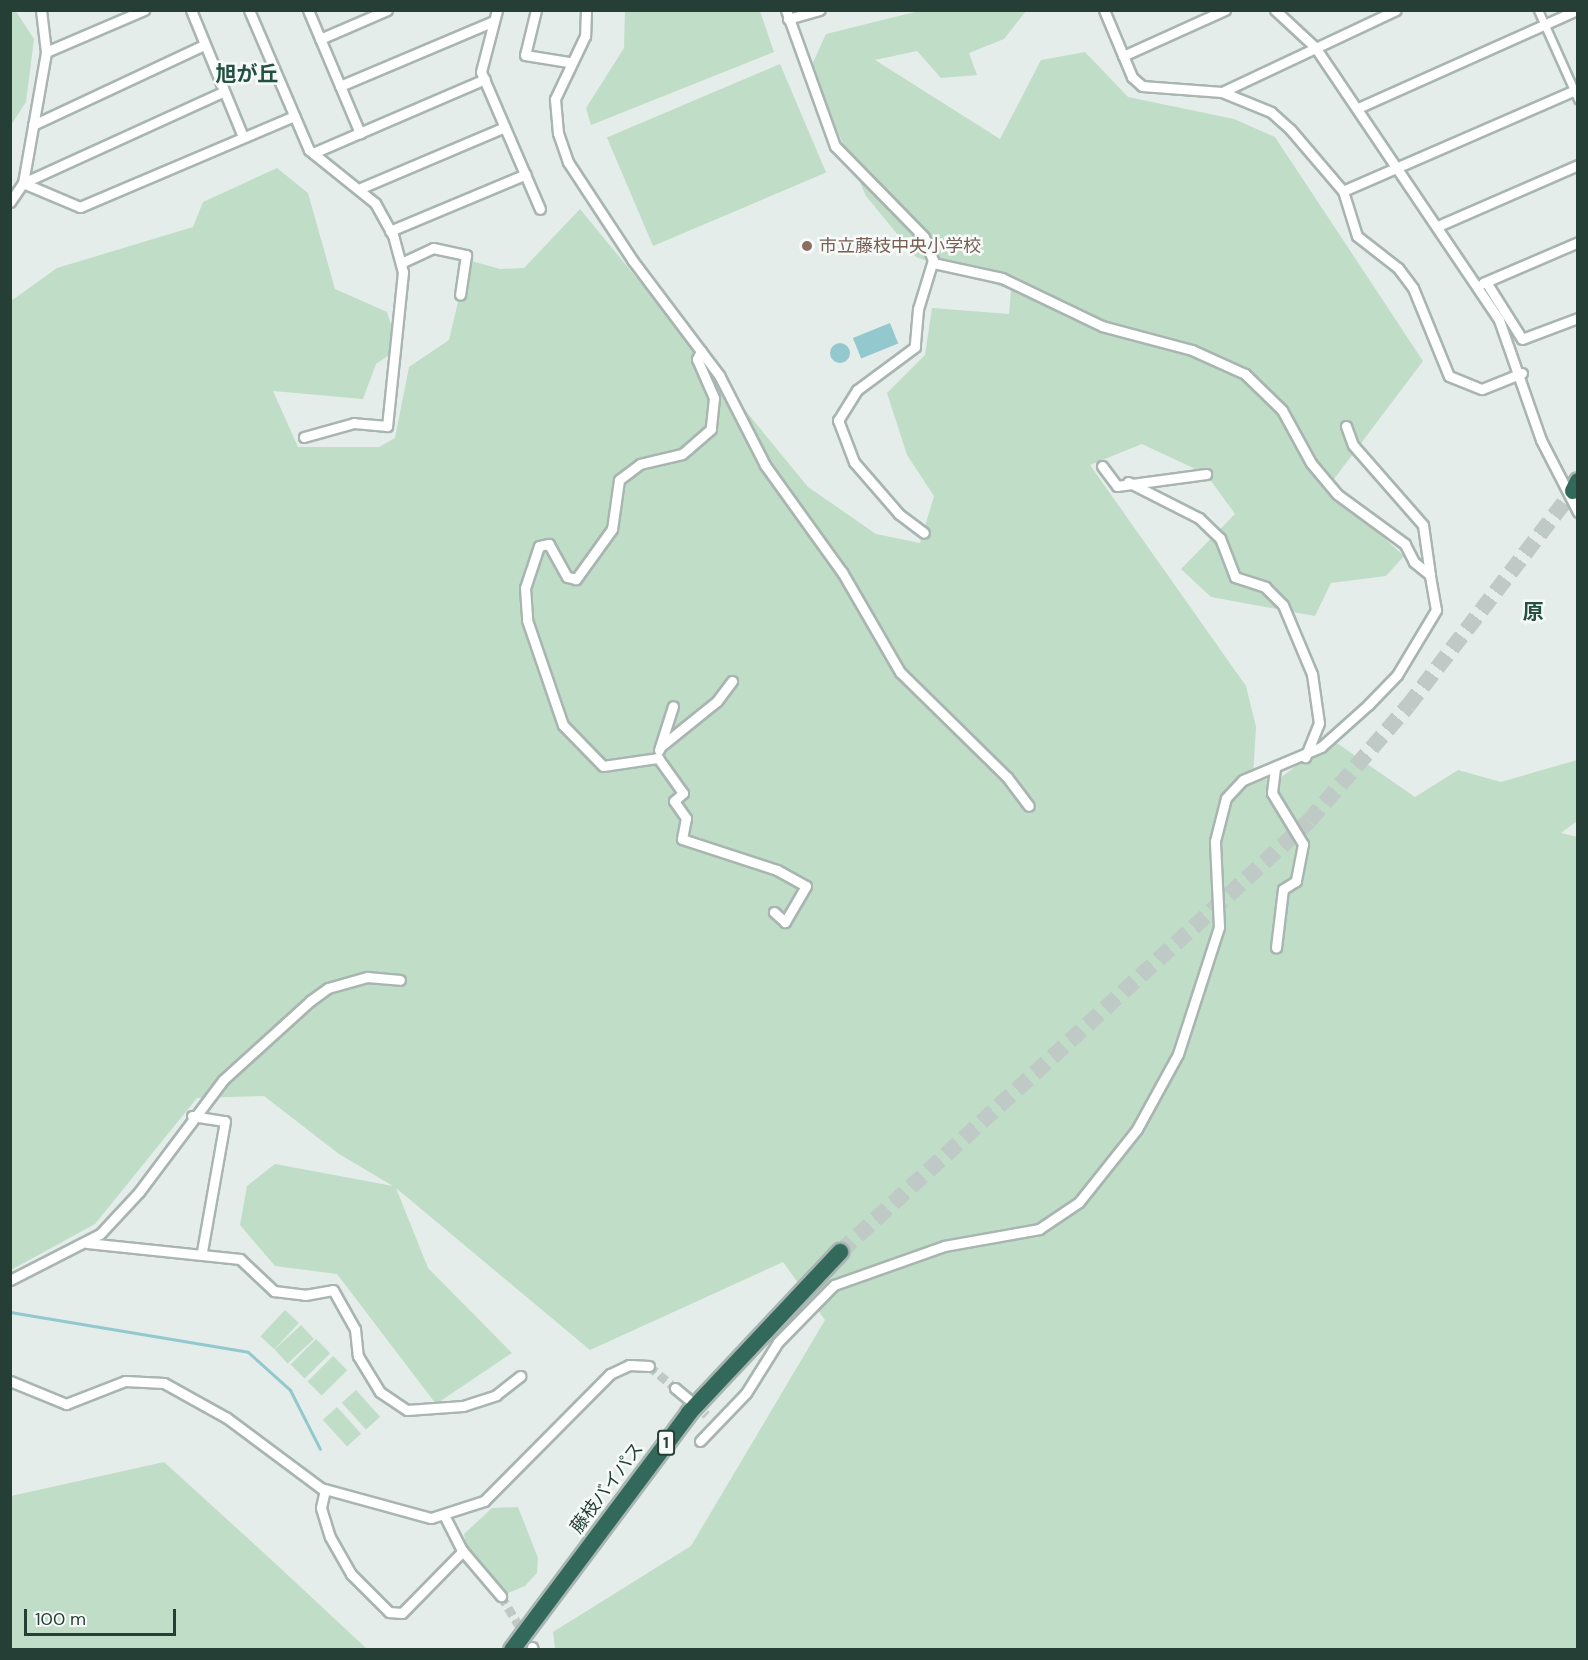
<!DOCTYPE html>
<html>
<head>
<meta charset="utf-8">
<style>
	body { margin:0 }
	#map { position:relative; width:1588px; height:1660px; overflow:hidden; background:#e5edea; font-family:"DM Sans","Noto Sans JP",sans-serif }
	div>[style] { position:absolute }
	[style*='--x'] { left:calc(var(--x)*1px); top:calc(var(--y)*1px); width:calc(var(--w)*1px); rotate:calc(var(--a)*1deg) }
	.green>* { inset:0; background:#c0ddc7; transform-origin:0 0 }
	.water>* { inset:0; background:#92c8ce; transform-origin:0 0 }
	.round { border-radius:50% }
	.stream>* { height:3px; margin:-1.5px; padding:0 1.5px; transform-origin:1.5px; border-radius:1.5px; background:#92c8ce }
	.minor-tunnel>* { height:9px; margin-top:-4.5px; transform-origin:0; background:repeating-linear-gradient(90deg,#bfcac6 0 9px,transparent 0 13.5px) }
	.motorway-tunnel>* { height:16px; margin-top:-8px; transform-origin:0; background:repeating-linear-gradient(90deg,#bfcac6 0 16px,transparent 0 24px) }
	.roads { filter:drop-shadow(2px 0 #a8b5b1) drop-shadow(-2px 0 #a8b5b1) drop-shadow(0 2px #a8b5b1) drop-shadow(0 -2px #a8b5b1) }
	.pedestrian>* { height:7px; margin:-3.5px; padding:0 3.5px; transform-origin:3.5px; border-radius:3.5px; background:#fff }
	.minor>* { height:9px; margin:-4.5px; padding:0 4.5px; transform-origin:4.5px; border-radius:4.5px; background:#fff }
	.motorway>* { height:16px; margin:-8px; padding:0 8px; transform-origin:8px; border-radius:8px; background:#33695b }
	.dots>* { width:16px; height:16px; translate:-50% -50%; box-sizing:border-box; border:3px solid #f6faf8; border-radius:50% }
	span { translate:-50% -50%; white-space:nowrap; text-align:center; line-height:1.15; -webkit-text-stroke:5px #f6faf8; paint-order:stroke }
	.shield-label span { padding:2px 4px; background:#f6faf8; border:2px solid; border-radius:4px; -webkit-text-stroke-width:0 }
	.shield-label { font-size:16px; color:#253f37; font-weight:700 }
	.education-label { font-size:18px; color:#785e54 }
	.left { translate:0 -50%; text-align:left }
	.street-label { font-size:18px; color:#253f37 }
	.quarter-label { font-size:21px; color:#225043; font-weight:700 }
	.frame { position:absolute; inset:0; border:12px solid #253f37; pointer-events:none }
	.scale { position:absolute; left:24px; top:1609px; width:152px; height:27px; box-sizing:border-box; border:3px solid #253f37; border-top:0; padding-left:8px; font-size:18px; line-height:21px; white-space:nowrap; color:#253f37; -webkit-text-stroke:4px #f6faf8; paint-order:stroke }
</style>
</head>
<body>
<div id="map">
	<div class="green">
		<div style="clip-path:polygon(15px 10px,34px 39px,26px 102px,11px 125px,10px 11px)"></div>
		<div style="clip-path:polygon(625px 10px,760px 11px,774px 52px,591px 125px,586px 108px,624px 48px)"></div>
		<div style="clip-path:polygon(919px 11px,1026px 11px,1004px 39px,969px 53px,977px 75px,941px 78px,917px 51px,875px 60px,1000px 139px,1041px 60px,1085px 52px,1128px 97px,1234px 119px,1275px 137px,1423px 361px,1328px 487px,1404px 556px,1386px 576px,1331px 583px,1315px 616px,1211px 597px,1181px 569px,1235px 514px,1206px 474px,1142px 444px,1090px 465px,1246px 686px,1256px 727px,1253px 777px,1275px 782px,1331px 739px,1415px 797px,1458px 770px,1501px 782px,1577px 760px,1577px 821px,1561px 833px,1578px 837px,1577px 1649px,555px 1649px,553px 1632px,691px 1546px,825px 1320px,783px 1262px,590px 1350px,396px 1188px,428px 1268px,512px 1353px,436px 1404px,337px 1274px,275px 1266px,240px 1225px,247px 1186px,275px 1164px,393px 1186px,339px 1154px,264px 1096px,197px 1098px,95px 1224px,11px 1270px,11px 301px,57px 268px,193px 227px,203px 202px,277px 168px,308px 193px,335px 289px,387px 312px,393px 331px,392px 353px,376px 364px,363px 399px,273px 391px,298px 447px,379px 447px,395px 438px,409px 367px,449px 340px,468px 260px,500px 269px,524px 268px,580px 209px,808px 487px,876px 534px,920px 543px,934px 496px,907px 455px,887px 393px,925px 355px,932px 308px,1009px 314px,1011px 290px,916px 257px,866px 196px,810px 69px,826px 34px)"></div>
		<div style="left:780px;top:64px;width:118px;height:188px;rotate:67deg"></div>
		<div style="left:285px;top:1310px;width:19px;height:36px;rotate:43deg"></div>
		<div style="left:301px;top:1325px;width:19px;height:36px;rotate:47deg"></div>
		<div style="left:316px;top:1339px;width:20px;height:36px;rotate:45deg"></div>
		<div style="left:333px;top:1356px;width:20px;height:36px;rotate:45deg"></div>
		<div style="left:356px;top:1390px;width:36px;height:19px;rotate:48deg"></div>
		<div style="left:337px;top:1407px;width:36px;height:19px;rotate:48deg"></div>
		<div style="clip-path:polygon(164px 1462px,264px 1553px,367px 1649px,11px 1649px,11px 1496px)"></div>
		<div style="clip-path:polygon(518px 1507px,538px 1558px,537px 1573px,525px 1586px,501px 1596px,485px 1587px,468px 1557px,464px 1534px,492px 1508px)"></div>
	</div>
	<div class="water">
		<div style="left:890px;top:323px;width:22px;height:40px;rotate:68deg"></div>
		<div class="round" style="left:830px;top:343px;width:20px;height:20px"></div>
	</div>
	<div class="stream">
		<div style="--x:10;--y:1312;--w:241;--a:9.5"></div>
		<div style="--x:248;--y:1352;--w:57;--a:42.1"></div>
		<div style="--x:290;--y:1390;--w:66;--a:63"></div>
	</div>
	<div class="minor-tunnel">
		<div style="--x:649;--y:1366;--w:34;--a:40"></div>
		<div style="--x:695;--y:1404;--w:16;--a:43"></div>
		<div style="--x:501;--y:1596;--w:60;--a:58.7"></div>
	</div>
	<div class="motorway-tunnel">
		<div style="--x:840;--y:1252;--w:637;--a:-42.58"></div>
		<div style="--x:1309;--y:821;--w:152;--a:-49.3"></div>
		<div style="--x:1408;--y:706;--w:271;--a:-52.5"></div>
	</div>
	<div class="roads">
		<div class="pedestrian">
			<div style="--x:1538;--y:10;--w:98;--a:65.8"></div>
		</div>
		<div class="minor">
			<div style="--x:191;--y:10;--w:137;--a:67.7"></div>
			<div style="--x:249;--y:10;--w:152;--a:66.8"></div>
			<div style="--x:309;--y:150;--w:85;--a:38.8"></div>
			<div style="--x:375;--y:203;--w:37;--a:61"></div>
			<div style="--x:393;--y:235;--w:38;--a:75"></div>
			<div style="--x:403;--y:272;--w:155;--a:95.9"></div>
			<div style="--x:387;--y:426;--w:33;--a:-175"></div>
			<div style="--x:354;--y:423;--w:52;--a:164.4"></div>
			<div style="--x:308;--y:10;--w:134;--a:67.1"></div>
			<div style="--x:497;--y:10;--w:64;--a:104.5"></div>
			<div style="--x:481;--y:72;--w:149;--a:66.7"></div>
			<div style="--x:536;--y:10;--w:46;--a:103.7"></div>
			<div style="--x:525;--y:55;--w:44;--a:9.2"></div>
			<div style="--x:586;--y:10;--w:26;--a:92"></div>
			<div style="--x:585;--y:36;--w:70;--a:115.5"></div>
			<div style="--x:555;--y:99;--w:34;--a:85"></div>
			<div style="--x:558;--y:133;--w:31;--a:71"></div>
			<div style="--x:568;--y:162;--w:118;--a:56.7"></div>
			<div style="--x:633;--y:261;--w:143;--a:53"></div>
			<div style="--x:719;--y:375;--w:101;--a:62.9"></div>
			<div style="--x:765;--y:465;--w:132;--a:54.3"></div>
			<div style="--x:842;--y:572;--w:116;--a:59.9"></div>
			<div style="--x:900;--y:672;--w:150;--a:44.5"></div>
			<div style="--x:1007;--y:777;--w:36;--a:53"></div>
			<div style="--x:786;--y:10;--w:145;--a:70.2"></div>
			<div style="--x:835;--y:146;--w:127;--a:45.6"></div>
			<div style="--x:924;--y:237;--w:25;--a:69"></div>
			<div style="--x:933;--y:260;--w:51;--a:107"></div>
			<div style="--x:918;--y:309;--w:38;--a:95"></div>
			<div style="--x:915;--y:347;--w:72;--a:143.4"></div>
			<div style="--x:857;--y:390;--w:36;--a:122"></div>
			<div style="--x:838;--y:420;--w:45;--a:69.1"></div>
			<div style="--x:854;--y:462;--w:69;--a:49.1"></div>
			<div style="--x:899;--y:514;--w:31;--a:37"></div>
			<div style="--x:1104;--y:10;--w:73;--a:67.3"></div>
			<div style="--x:1132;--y:77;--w:13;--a:42"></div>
			<div style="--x:1142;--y:86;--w:80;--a:4.3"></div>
			<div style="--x:1222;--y:92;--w:53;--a:22.2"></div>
			<div style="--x:1271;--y:112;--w:25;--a:42"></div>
			<div style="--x:1290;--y:129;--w:82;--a:49.5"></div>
			<div style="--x:1343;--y:191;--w:47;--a:72.7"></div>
			<div style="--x:1357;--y:236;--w:52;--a:38"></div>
			<div style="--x:1398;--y:268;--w:25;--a:53"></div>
			<div style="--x:1413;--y:288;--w:95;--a:67.8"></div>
			<div style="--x:1449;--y:376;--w:35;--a:22"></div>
			<div style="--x:1482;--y:389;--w:43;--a:-21.8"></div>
			<div style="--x:1275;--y:10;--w:54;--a:42.8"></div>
			<div style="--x:1315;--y:47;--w:329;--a:56"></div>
			<div style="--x:1499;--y:320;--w:127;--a:70.7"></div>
			<div style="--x:1541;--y:440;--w:81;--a:62.8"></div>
			<div style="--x:788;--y:19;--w:33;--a:-16"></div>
			<div style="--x:320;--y:39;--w:73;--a:-23.4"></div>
			<div style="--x:46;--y:52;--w:107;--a:-23.2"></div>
			<div style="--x:1123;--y:56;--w:112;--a:-24.3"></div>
			<div style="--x:340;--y:86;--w:167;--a:-22.9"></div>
			<div style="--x:1222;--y:92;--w:192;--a:-25.2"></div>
			<div style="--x:1358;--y:108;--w:240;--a:-24.1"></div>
			<div style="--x:33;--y:125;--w:189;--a:-25.1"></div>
			<div style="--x:313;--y:153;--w:187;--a:-23.3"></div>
			<div style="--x:23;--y:183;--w:62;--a:22.8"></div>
			<div style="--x:80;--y:207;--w:233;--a:-23"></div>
			<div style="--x:23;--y:183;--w:220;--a:-24.5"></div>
			<div style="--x:361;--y:188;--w:156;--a:-23"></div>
			<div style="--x:1343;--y:191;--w:256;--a:-23.5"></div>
			<div style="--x:10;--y:202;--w:23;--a:-56"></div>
			<div style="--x:23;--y:183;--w:133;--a:-80"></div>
			<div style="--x:46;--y:52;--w:42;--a:-96.8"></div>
			<div style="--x:1438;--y:226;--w:153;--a:-23.5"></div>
			<div style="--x:390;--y:231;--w:147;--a:-22.7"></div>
			<div style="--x:401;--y:263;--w:35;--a:-25"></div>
			<div style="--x:433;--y:248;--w:34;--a:12"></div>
			<div style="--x:466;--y:255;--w:40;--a:98.5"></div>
			<div style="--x:1486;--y:282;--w:67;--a:57.7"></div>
			<div style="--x:1522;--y:339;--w:60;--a:-20.6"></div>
			<div style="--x:1483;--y:283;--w:103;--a:-23.3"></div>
			<div style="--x:701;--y:351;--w:9;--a:117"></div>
			<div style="--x:697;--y:359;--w:43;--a:66.4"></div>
			<div style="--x:714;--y:398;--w:31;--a:96"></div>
			<div style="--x:711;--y:429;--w:38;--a:139"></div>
			<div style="--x:682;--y:454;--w:43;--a:166.6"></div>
			<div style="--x:640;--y:464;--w:26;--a:143"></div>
			<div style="--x:619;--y:480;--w:49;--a:98.1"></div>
			<div style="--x:612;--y:529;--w:62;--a:125.8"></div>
			<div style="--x:576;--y:579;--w:9;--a:-167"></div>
			<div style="--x:567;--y:577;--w:38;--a:-119"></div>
			<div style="--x:549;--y:544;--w:10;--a:169"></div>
			<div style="--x:539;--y:546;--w:44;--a:108.4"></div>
			<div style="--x:525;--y:588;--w:32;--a:86"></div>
			<div style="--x:527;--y:620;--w:111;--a:71.1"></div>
			<div style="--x:563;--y:725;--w:57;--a:45.7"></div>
			<div style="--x:603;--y:766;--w:56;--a:-8.3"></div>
			<div style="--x:658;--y:758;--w:43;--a:54.5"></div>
			<div style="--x:683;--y:793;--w:12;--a:138"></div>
			<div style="--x:674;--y:801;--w:21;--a:55"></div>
			<div style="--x:686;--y:818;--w:21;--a:101"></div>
			<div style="--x:682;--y:839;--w:100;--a:18.1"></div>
			<div style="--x:777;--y:870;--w:33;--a:29"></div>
			<div style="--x:806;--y:886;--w:42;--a:120.3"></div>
			<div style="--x:785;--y:922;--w:15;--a:-138"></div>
			<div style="--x:1346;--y:426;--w:20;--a:70"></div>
			<div style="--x:1353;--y:445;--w:106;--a:48.8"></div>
			<div style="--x:1423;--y:525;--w:50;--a:82"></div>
			<div style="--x:1102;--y:466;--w:25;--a:53"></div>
			<div style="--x:1117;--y:486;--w:90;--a:-7.7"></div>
			<div style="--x:1128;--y:482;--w:80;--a:26.9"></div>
			<div style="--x:1199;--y:518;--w:29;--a:44"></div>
			<div style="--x:1220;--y:538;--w:42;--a:69"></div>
			<div style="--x:1235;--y:577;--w:32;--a:18"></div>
			<div style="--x:1265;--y:587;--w:25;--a:45"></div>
			<div style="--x:1283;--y:605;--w:75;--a:67.2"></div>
			<div style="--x:1312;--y:674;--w:49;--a:81.9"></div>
			<div style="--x:1319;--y:723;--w:37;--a:112"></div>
			<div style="--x:660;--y:747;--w:73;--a:-38.9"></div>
			<div style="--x:717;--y:701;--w:25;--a:-53"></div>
			<div style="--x:659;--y:750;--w:46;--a:-72.3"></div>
			<div style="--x:1275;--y:768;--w:25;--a:97"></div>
			<div style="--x:1272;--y:793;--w:60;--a:58.7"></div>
			<div style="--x:1303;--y:844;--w:38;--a:101"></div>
			<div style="--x:1296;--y:881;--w:15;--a:148"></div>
			<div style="--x:1283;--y:889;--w:59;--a:96.8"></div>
			<div style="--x:192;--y:1116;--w:33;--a:9"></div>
			<div style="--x:225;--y:1121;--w:133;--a:100"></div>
			<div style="--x:87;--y:1243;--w:154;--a:6"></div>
			<div style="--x:240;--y:1259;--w:47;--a:43.3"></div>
			<div style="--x:274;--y:1291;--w:31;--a:7"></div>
			<div style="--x:305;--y:1295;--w:28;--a:-10"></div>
			<div style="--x:333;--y:1290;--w:45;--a:60.6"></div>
			<div style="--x:355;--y:1329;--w:27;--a:84"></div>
			<div style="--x:358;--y:1356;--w:42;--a:58.6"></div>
			<div style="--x:380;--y:1392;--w:32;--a:34"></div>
			<div style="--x:407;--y:1410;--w:56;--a:-4.1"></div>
			<div style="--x:463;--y:1406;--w:35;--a:-18"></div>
			<div style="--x:496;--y:1395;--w:31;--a:-38"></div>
			<div style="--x:10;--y:1280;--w:101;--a:-27.1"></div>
			<div style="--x:100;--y:1234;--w:57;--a:-47.1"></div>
			<div style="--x:139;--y:1192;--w:140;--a:-53.1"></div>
			<div style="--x:223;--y:1080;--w:118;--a:-42.2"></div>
			<div style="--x:310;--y:1001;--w:22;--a:-36"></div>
			<div style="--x:328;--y:988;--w:41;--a:-15.8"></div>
			<div style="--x:367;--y:977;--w:33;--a:5"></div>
			<div style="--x:10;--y:1381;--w:61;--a:22.3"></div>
			<div style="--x:66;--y:1404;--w:63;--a:-21.3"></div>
			<div style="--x:125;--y:1381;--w:39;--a:3"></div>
			<div style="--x:164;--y:1383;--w:72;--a:29.1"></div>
			<div style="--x:227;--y:1418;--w:117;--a:36.7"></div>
			<div style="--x:321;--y:1488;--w:114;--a:15.3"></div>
			<div style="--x:431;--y:1518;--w:56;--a:-17.8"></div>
			<div style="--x:484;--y:1501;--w:179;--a:-45.2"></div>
			<div style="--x:610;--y:1374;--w:21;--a:-25"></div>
			<div style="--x:629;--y:1365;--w:20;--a:3"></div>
			<div style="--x:675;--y:1388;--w:17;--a:40"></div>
			<div style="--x:700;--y:1441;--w:66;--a:-46.2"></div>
			<div style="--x:746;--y:1393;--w:60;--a:-57.9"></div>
			<div style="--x:778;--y:1342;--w:80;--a:-45.5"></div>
			<div style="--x:834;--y:1285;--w:117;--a:-19.5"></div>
			<div style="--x:944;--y:1246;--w:97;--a:-10.1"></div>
			<div style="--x:1039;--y:1229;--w:48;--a:-34"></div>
			<div style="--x:1079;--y:1202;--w:93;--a:-51.5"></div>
			<div style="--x:1137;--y:1129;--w:85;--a:-61.3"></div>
			<div style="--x:1178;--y:1054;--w:133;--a:-72.1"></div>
			<div style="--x:1219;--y:927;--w:86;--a:-92.7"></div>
			<div style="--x:1215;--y:841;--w:44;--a:-75.7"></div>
			<div style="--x:1226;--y:798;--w:25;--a:-47"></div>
			<div style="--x:1243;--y:780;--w:85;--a:-22.9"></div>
			<div style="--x:1321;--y:747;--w:63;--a:-41.8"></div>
			<div style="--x:1368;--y:705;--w:42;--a:-46"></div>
			<div style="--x:1397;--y:675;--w:76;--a:-59"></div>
			<div style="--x:1436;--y:610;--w:36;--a:-100"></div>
			<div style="--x:1430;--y:575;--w:21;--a:-141"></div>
			<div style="--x:1414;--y:562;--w:20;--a:-117"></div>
			<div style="--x:1405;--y:544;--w:84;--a:-143.7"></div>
			<div style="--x:1337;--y:494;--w:40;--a:-130"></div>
			<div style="--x:1311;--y:463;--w:60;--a:-118.7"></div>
			<div style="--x:1282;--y:410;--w:52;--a:-135.8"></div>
			<div style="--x:1245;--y:374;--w:58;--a:-155.6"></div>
			<div style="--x:1192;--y:350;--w:93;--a:-165.1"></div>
			<div style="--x:1102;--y:326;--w:111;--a:-154.4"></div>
			<div style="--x:1002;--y:278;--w:71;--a:-167.7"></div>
			<div style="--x:325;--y:1490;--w:18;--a:103"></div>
			<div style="--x:321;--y:1508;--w:30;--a:73"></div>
			<div style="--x:330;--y:1537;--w:43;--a:60.4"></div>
			<div style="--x:351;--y:1574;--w:54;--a:45"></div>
			<div style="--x:389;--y:1612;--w:13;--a:4"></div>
			<div style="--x:402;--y:1613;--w:87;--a:-45.5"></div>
			<div style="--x:444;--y:1515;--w:38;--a:63"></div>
			<div style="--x:461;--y:1549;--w:62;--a:49.6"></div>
			<div style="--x:532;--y:1647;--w:3;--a:72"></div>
		</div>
		<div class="motorway">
			<div style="--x:1573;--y:491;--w:11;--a:-63"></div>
			<div style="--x:512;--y:1650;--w:296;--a:-53.2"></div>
			<div style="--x:689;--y:1413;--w:221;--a:-46.8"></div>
		</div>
	</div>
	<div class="dots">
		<div style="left:807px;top:246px;background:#8d6e63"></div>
	</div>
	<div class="shield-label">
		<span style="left:666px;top:1443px">1</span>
	</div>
	<div class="education-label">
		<span class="left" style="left:819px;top:246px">市立藤枝中央小学校</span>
	</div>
	<div class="street-label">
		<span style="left:607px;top:1488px;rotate:-53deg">藤枝バイパス</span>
	</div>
	<div class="quarter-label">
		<span style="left:247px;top:74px">旭が丘</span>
		<span style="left:1533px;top:612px">原</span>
	</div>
	<div class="frame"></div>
	<div class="scale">100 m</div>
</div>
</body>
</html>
